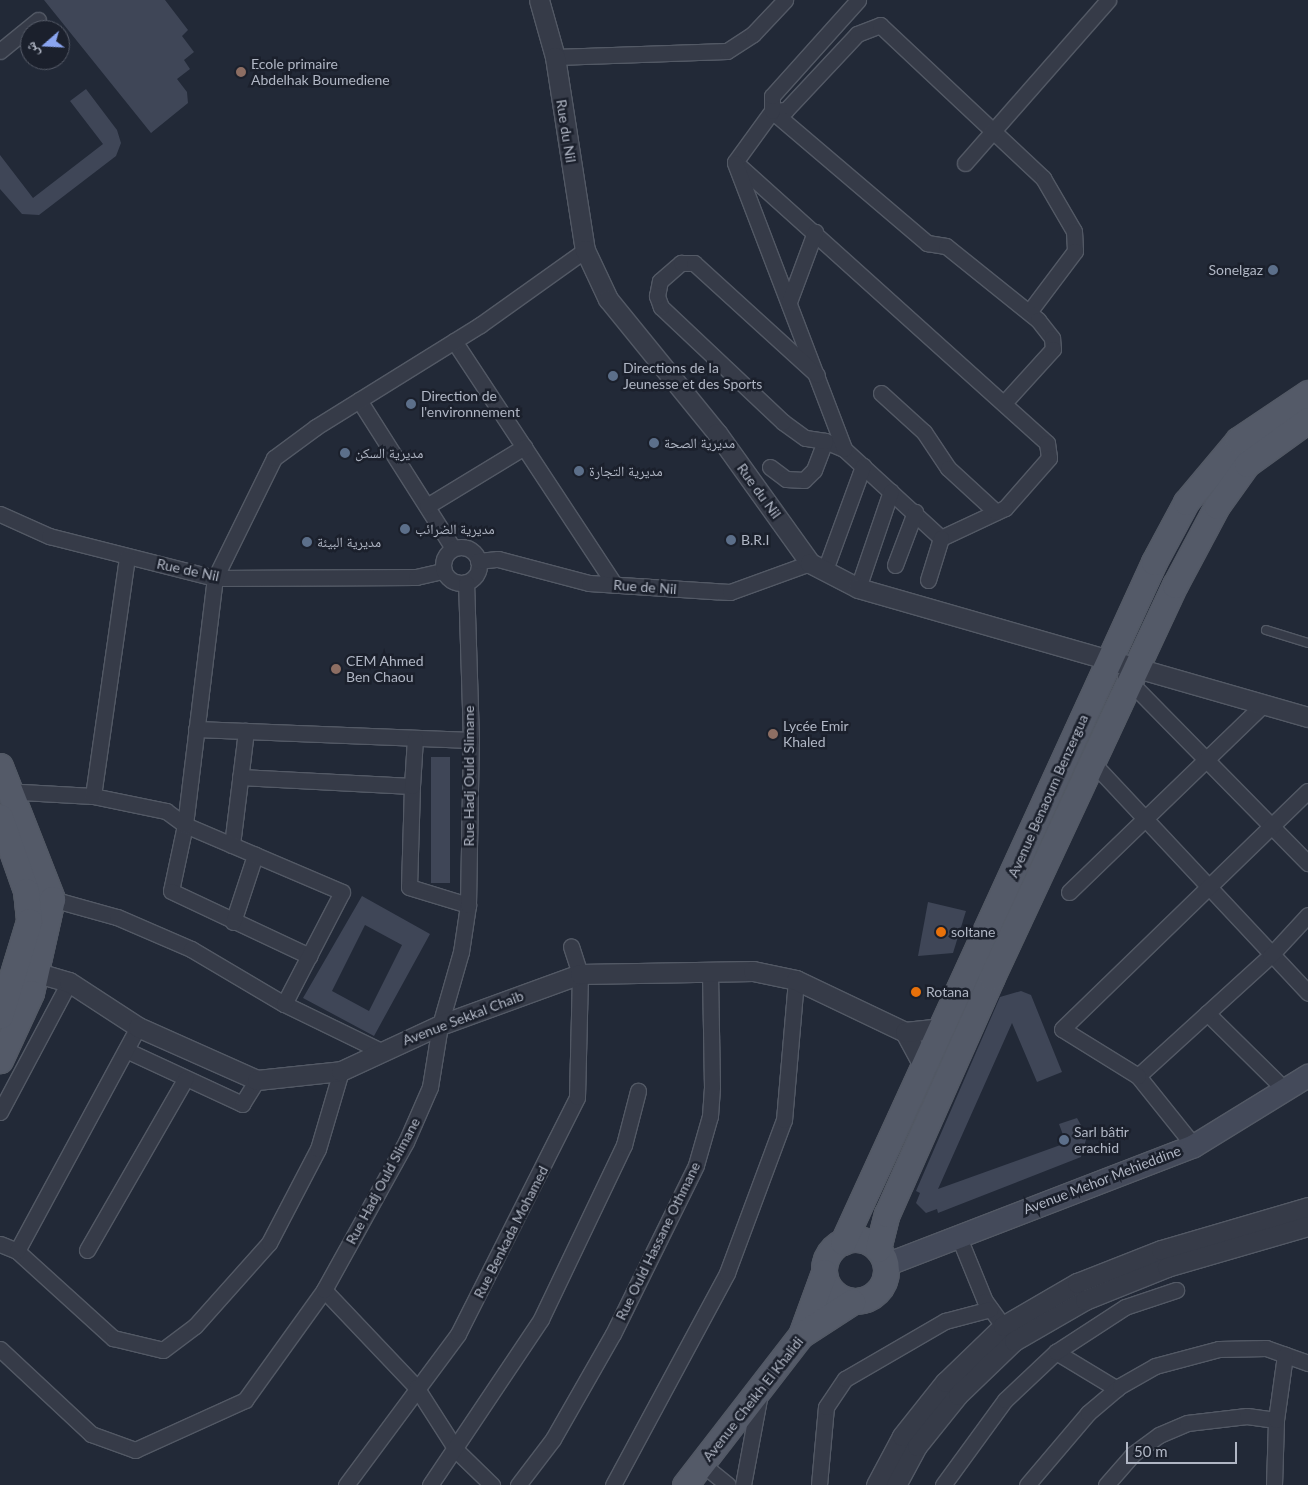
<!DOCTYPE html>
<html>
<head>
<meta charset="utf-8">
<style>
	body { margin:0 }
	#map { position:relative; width:1308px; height:1485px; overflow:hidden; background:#222937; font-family:Lato,"Noto Naskh Arabic",sans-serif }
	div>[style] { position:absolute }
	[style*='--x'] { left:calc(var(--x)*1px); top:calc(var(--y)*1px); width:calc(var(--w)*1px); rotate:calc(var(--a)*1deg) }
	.building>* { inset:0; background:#3f4657; transform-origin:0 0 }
	.roads { filter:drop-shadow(1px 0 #535965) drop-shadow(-1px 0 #535965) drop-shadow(0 1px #535965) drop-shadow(0 -1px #535965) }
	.service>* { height:8px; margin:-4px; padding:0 4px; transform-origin:4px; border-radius:4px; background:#363b48 }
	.minor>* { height:15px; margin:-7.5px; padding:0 7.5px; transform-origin:7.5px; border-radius:7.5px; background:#363b48 }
	.minor>.ring { margin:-7.5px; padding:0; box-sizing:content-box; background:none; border:15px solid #363b48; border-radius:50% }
	.tertiary>* { height:19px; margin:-9.5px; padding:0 9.5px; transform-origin:9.5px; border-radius:9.5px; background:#363b48 }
	.secondary>* { height:22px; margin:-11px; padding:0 11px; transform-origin:11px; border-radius:11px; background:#444a5a }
	.primary>* { height:25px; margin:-12.5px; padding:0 12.5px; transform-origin:12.5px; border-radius:12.5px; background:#545a68 }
	.primary>.ring { margin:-12.5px; padding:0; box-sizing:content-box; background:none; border:25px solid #545a68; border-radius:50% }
	.dots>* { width:14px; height:14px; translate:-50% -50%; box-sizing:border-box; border:2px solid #1b202c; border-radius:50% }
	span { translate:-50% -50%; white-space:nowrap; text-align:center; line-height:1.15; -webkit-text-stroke:5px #1b202c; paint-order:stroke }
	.poi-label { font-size:14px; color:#b0b6c4 }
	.left { translate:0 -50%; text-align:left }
	.right { translate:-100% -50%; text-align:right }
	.street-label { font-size:14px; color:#b0b6c4 }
	.north { position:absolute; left:20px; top:20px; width:50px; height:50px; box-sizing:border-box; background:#1b202c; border:1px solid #575c69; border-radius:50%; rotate:251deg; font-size:14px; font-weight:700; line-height:20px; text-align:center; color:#b0b6c4 }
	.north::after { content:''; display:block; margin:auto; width:18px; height:22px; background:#8aa5f0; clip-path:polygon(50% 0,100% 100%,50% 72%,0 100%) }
	.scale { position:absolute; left:1126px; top:1442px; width:111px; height:22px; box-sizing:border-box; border:2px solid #b0b6c4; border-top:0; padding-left:6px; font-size:15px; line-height:18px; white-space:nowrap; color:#b0b6c4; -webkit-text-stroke:4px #1b202c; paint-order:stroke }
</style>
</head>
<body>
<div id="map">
	<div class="building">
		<div style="clip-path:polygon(44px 0,165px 0,188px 30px,182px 36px,194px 52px,184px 60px,190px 69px,177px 79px,187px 92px,188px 103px,151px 133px)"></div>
		<div style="clip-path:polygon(86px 89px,117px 130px,121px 143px,116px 156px,39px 215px,22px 214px,0 189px,0 155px,33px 198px,103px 144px,70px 101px)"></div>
		<div style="left:431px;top:757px;width:19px;height:126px"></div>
		<div style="clip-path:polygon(evenodd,362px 896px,430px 934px,374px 1036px,303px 998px,362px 896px,365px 925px,402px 945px,369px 1011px,332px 991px,365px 925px)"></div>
		<div style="clip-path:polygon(928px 902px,966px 911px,953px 953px,918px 956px)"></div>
		<div style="clip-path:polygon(1021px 991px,1031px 995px,1062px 1072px,1037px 1082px,1012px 1023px,938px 1189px,1066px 1143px,1059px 1124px,1077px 1118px,1087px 1136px,1081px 1157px,938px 1213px,937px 1209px,926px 1213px,916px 1203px,920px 1193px,916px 1191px,1000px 997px)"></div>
	</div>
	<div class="roads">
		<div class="service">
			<div style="--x:1266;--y:630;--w:44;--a:17.2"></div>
		</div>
		<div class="minor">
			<div style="--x:0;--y:51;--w:49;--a:-39.2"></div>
			<div style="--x:555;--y:57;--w:172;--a:-2"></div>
			<div style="--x:727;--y:51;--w:31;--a:-33"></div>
			<div style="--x:753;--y:34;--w:47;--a:-46.7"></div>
			<div style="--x:772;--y:111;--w:14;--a:-4"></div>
			<div style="--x:786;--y:110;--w:104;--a:-46.9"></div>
			<div style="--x:857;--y:34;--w:25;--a:-21"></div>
			<div style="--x:880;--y:25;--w:224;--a:43.2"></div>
			<div style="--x:1043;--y:178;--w:61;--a:59.7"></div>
			<div style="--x:1074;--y:231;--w:20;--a:87"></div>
			<div style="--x:1075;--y:251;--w:76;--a:127"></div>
			<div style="--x:772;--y:111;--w:204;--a:40.4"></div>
			<div style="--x:927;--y:243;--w:19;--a:9"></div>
			<div style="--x:946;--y:246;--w:118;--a:38.8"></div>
			<div style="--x:1038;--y:320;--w:23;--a:52"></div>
			<div style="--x:1052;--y:338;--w:11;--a:85"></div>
			<div style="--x:1053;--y:349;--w:73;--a:132.2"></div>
			<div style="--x:735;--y:162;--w:420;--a:42"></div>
			<div style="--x:1047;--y:443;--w:15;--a:82"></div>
			<div style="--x:1049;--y:458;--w:67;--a:131.3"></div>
			<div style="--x:1005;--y:508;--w:71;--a:154.9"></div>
			<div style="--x:941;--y:538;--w:132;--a:-137.5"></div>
			<div style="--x:844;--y:449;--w:21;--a:-157"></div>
			<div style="--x:735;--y:162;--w:63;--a:-54"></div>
			<div style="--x:772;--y:111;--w:15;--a:-90"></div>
			<div style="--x:772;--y:96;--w:129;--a:-48.1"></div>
			<div style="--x:735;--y:163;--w:306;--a:69.1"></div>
			<div style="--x:965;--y:163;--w:217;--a:-48.7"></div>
			<div style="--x:789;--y:302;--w:75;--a:-69.6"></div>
			<div style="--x:454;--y:341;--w:292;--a:56.6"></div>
			<div style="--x:881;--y:393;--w:58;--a:42.2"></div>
			<div style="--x:924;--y:432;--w:43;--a:56.3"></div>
			<div style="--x:948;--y:468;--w:65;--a:42.5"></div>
			<div style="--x:359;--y:400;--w:175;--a:57.6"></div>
			<div style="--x:770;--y:467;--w:20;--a:37"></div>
			<div style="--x:786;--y:479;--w:18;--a:3"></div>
			<div style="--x:804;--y:480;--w:14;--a:-45"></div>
			<div style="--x:814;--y:470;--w:31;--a:-69"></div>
			<div style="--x:825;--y:441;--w:20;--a:-171"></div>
			<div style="--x:805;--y:438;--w:27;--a:-144"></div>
			<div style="--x:783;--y:422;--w:168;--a:-136.7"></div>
			<div style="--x:661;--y:307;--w:12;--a:-110"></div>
			<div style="--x:657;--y:296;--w:15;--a:-79"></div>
			<div style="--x:660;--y:281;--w:28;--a:-41"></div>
			<div style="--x:681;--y:263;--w:13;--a:0"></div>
			<div style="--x:694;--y:263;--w:166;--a:42.3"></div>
			<div style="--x:427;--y:506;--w:114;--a:-31.3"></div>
			<div style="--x:0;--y:514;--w:54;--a:24.2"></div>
			<div style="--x:49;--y:536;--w:171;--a:14.2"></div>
			<div style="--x:215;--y:578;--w:201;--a:-0.3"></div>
			<div style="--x:416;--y:577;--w:28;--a:-13"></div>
			<div class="ring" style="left:443px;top:547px;width:21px;height:21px"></div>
			<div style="--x:478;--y:561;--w:20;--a:-6"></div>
			<div style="--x:498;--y:559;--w:94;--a:14.8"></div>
			<div style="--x:589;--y:583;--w:141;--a:3.7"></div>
			<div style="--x:730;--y:592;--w:85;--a:-19.9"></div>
			<div style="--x:895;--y:565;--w:57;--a:-69.3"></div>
			<div style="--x:825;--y:570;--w:111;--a:-69.9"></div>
			<div style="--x:928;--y:580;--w:44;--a:-72.8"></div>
			<div style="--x:858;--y:588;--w:102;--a:-71.2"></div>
			<div style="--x:1125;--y:677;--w:261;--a:45.5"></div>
			<div style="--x:196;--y:729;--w:275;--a:2.3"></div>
			<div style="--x:1092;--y:762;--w:316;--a:46.9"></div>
			<div style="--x:240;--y:777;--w:172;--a:3"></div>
			<div style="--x:412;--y:786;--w:101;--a:91.7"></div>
			<div style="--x:409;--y:887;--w:62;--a:17"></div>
			<div style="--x:412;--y:786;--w:48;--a:-86.4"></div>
			<div style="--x:4;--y:791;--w:89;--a:3.2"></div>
			<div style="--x:93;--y:796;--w:75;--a:11.6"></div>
			<div style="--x:166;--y:811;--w:24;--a:36"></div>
			<div style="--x:185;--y:825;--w:67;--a:102"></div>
			<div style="--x:171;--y:891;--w:153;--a:25.2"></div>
			<div style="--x:93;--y:796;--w:241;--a:-81.9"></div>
			<div style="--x:232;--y:845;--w:115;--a:-83"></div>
			<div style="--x:1069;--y:892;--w:271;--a:-44"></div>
			<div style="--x:52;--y:899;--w:67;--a:15.5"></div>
			<div style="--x:117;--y:917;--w:81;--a:23.4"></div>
			<div style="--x:191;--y:949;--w:108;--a:30.6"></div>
			<div style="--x:233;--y:922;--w:71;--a:-71.8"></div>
			<div style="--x:1207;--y:1013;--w:111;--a:44.6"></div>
			<div style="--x:128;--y:1051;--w:126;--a:24.9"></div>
			<div style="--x:242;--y:1104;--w:28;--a:-58"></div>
			<div style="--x:381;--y:1051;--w:108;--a:-154.1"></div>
			<div style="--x:284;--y:1004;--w:126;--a:-62.6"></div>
			<div style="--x:342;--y:892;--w:171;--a:-156.9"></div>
			<div style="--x:185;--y:825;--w:249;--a:-83.1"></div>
			<div style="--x:215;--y:578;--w:134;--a:-63.8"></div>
			<div style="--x:274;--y:458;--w:52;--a:-36.4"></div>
			<div style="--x:316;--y:427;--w:193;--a:-31.9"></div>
			<div style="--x:480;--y:325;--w:129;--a:-35.5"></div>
			<div style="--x:1138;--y:1076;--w:178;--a:-42.3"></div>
			<div style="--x:1270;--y:956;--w:56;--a:-47.2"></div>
			<div style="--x:0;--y:1112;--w:147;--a:-62"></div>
			<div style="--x:1194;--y:1146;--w:90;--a:-128.7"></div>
			<div style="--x:1138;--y:1076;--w:89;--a:-148.3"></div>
			<div style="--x:1062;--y:1029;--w:342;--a:-44.1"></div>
			<div style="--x:958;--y:1235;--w:71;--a:67.8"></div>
			<div style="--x:985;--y:1301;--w:31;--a:54"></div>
			<div style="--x:0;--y:1244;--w:18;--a:22"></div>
			<div style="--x:17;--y:1251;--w:130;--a:42.2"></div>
			<div style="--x:113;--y:1338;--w:51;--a:13.5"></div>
			<div style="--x:163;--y:1350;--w:40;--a:-37"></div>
			<div style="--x:195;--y:1326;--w:111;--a:-48.3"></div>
			<div style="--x:269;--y:1243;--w:106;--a:-62.5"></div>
			<div style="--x:318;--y:1149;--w:81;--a:-73.6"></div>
			<div style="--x:87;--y:1250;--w:198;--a:-60.1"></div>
			<div style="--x:17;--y:1251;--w:255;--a:-61.6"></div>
			<div style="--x:324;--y:1290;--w:134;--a:46.5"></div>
			<div style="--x:416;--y:1387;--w:76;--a:57.4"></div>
			<div style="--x:457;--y:1451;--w:49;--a:44.2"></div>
			<div style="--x:0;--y:1349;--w:125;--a:43"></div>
			<div style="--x:91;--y:1434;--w:47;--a:20"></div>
			<div style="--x:135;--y:1450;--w:121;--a:-24.4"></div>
			<div style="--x:245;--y:1400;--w:135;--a:-54.3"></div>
			<div style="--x:324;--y:1290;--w:169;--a:-61"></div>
			<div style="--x:406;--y:1142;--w:60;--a:-66.4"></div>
			<div style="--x:430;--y:1087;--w:63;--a:-80.8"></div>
			<div style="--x:440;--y:1025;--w:76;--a:-74"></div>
			<div style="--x:461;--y:952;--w:48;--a:-81.5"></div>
			<div style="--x:468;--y:905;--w:165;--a:-89"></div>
			<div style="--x:471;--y:740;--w:157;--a:-91.8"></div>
			<div style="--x:1056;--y:1352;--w:71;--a:31.2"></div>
			<div style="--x:702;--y:1464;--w:33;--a:39"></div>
			<div style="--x:346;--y:1485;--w:188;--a:-53.4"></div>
			<div style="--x:458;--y:1334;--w:265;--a:-63.3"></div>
			<div style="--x:577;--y:1097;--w:123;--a:-88.6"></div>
			<div style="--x:580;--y:974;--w:29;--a:-108"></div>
			<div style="--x:430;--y:1485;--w:200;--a:-56.2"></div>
			<div style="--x:541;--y:1319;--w:193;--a:-64.5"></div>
			<div style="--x:624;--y:1145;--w:56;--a:-75.5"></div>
			<div style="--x:518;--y:1485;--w:58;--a:-52.7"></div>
			<div style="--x:553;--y:1439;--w:121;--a:-60.3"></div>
			<div style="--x:613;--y:1334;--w:188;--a:-63.8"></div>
			<div style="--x:696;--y:1165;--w:51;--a:-74.1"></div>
			<div style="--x:710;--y:1116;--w:29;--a:-86"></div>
			<div style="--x:712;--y:1087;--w:116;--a:-91"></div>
			<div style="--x:613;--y:1485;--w:241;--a:-61.7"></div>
			<div style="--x:727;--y:1273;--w:163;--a:-69.6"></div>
			<div style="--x:784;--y:1120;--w:141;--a:-85.1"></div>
			<div style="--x:743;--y:1485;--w:94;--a:-79.5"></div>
			<div style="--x:819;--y:1485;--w:78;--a:-84.9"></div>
			<div style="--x:826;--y:1407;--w:34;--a:-56"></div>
			<div style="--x:845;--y:1379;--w:116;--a:-30.1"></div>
			<div style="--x:945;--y:1321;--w:47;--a:-14.9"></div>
			<div style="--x:943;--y:1485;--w:105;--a:-53.9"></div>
			<div style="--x:1005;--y:1400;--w:70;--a:-43.3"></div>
			<div style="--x:1056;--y:1352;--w:82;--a:-33.1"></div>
			<div style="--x:1125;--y:1307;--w:54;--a:-18.4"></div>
			<div style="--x:1027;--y:1485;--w:94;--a:-49.7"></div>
			<div style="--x:1088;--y:1413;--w:42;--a:-40.2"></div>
			<div style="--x:1120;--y:1386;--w:40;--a:-29.7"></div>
			<div style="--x:1155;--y:1366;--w:66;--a:-14.9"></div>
			<div style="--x:1219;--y:1349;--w:47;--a:-1.2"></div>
			<div style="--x:1266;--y:1348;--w:45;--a:19.7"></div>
			<div style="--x:1106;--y:1485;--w:41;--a:-48.9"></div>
			<div style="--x:1133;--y:1454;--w:32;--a:-36"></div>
			<div style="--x:1159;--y:1435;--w:30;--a:-23"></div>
			<div style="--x:1187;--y:1423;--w:60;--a:-6.7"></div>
			<div style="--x:1247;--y:1416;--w:29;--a:8"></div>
			<div style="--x:1274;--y:1485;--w:65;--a:-88.2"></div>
			<div style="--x:1276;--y:1420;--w:66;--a:-82.1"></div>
		</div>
		<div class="tertiary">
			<div style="--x:539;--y:0;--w:59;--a:74.3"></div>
			<div style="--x:555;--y:57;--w:195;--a:81.2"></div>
			<div style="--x:585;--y:250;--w:54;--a:64.9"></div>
			<div style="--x:608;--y:299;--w:173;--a:50.9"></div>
			<div style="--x:717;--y:433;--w:160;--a:54.4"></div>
			<div style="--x:810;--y:563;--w:54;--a:27.5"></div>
			<div style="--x:858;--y:588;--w:468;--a:16"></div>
			<div style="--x:24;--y:969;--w:47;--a:16.1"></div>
			<div style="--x:69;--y:982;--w:82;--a:33.1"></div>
			<div style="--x:138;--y:1027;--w:130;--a:24"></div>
			<div style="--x:257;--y:1080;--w:84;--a:-6.1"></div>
			<div style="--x:341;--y:1071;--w:109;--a:-24.9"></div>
			<div style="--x:440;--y:1025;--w:149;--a:-20"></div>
			<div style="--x:580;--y:974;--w:173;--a:-1"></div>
			<div style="--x:753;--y:971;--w:44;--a:11.8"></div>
			<div style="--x:796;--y:980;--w:121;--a:25.5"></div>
			<div style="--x:905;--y:1032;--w:42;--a:61.6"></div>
			<div style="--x:905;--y:1032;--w:38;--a:-6"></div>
			<div style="--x:876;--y:1485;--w:55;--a:-62"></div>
			<div style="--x:902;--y:1436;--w:69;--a:-51.5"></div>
			<div style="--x:945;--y:1382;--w:81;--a:-44"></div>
			<div style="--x:1003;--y:1326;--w:86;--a:-30.2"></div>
			<div style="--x:1077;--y:1283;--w:90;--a:-21.4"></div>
			<div style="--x:1161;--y:1250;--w:153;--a:-16.3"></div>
			<div style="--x:896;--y:1485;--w:44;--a:-61.7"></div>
			<div style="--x:917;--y:1446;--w:65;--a:-51.2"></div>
			<div style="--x:958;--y:1395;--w:78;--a:-44"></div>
			<div style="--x:1014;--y:1341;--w:82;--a:-30"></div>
			<div style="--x:1085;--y:1300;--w:88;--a:-21.9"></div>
			<div style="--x:1167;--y:1267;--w:147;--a:-16.2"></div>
		</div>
		<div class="secondary">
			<div style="--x:886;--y:1265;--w:330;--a:-21.1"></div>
			<div style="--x:1194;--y:1146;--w:134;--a:-31.6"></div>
		</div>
		<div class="primary">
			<div style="--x:0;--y:766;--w:143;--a:68.6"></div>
			<div style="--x:52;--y:899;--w:96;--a:102.6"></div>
			<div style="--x:31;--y:993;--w:74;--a:114.8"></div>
			<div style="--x:0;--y:817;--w:78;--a:70.6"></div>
			<div style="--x:26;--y:891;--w:30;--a:84"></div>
			<div style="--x:29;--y:921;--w:99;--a:107"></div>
			<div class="ring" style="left:824px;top:1239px;width:37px;height:37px"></div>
			<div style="--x:843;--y:1242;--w:748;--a:-65.42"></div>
			<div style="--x:1154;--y:562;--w:68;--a:-61.9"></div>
			<div style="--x:1186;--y:502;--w:81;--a:-50"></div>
			<div style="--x:1238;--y:440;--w:84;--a:-33.9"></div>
			<div style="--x:878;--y:1249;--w:36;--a:-76"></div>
			<div style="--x:887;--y:1214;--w:259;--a:-66.1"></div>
			<div style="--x:992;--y:977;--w:433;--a:-65"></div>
			<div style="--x:1175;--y:585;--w:89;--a:-62"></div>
			<div style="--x:1217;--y:506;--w:52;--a:-54.5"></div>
			<div style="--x:1247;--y:464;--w:75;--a:-35.8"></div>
			<div style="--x:801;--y:1335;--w:67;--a:-69.9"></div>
			<div style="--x:685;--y:1485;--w:190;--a:-52.3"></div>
			<div style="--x:801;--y:1335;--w:61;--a:-32.9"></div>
		</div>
	</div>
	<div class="dots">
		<div style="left:241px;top:72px;background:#8d6e63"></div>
		<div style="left:1273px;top:270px;background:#5c6f8a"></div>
		<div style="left:613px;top:376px;background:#5c6f8a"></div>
		<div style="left:411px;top:404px;background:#5c6f8a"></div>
		<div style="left:654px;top:443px;background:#5c6f8a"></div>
		<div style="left:345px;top:453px;background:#5c6f8a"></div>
		<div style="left:579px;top:471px;background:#5c6f8a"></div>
		<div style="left:405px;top:529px;background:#5c6f8a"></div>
		<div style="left:731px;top:540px;background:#5c6f8a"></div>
		<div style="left:307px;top:542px;background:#5c6f8a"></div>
		<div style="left:336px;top:669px;background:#8d6e63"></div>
		<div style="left:773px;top:734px;background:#8d6e63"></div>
		<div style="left:941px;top:932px;background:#e8710a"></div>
		<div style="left:916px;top:992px;background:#e8710a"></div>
		<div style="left:1064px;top:1140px;background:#5c6f8a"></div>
	</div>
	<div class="poi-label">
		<span class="left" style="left:251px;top:72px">Ecole primaire<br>Abdelhak Boumediene</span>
		<span class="right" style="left:1263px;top:270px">Sonelgaz</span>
		<span class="left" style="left:623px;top:376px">Directions de la<br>Jeunesse et des Sports</span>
		<span class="left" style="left:421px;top:404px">Direction de<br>l'environnement</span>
		<span class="left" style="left:664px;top:443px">مديرية الصحة</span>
		<span class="left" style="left:355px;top:453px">مديرية السكن</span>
		<span class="left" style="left:589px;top:471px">مديرية التجارة</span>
		<span class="left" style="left:415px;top:529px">مديرية الضرائب</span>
		<span class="left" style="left:741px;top:540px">B.R.I</span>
		<span class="left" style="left:317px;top:542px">مديرية البيئة</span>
		<span class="left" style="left:346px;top:669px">CEM Ahmed<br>Ben Chaou</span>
		<span class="left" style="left:783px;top:734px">Lycée Emir<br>Khaled</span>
		<span class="left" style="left:951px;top:932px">soltane</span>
		<span class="left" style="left:926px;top:992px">Rotana</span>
		<span class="left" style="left:1074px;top:1140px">Sarl bâtir<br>erachid</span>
	</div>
	<div class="street-label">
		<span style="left:566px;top:131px;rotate:81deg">Rue du Nil</span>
		<span style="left:759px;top:491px;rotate:54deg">Rue du Nil</span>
		<span style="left:188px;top:570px;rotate:12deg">Rue de Nil</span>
		<span style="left:645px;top:587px;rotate:4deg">Rue de Nil</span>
		<span style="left:469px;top:776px;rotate:-90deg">Rue Hadj Ould Slimane</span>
		<span style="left:1048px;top:796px;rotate:-66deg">Avenue Benaoum Benzergua</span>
		<span style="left:463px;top:1018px;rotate:-21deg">Avenue Sekkal Chaib</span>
		<span style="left:1102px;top:1180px;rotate:-21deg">Avenue Mehor Mehieddine</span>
		<span style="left:383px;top:1181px;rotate:-62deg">Rue Hadj Ould Slimane</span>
		<span style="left:511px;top:1232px;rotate:-63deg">Rue Benkada Mohamed</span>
		<span style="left:658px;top:1241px;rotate:-64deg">Rue Ould Hassane Othmane</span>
		<span style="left:753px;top:1399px;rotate:-52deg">Avenue Cheikh El Khalidi</span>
	</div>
	<div class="north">ش</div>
	<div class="scale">50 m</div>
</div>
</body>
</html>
